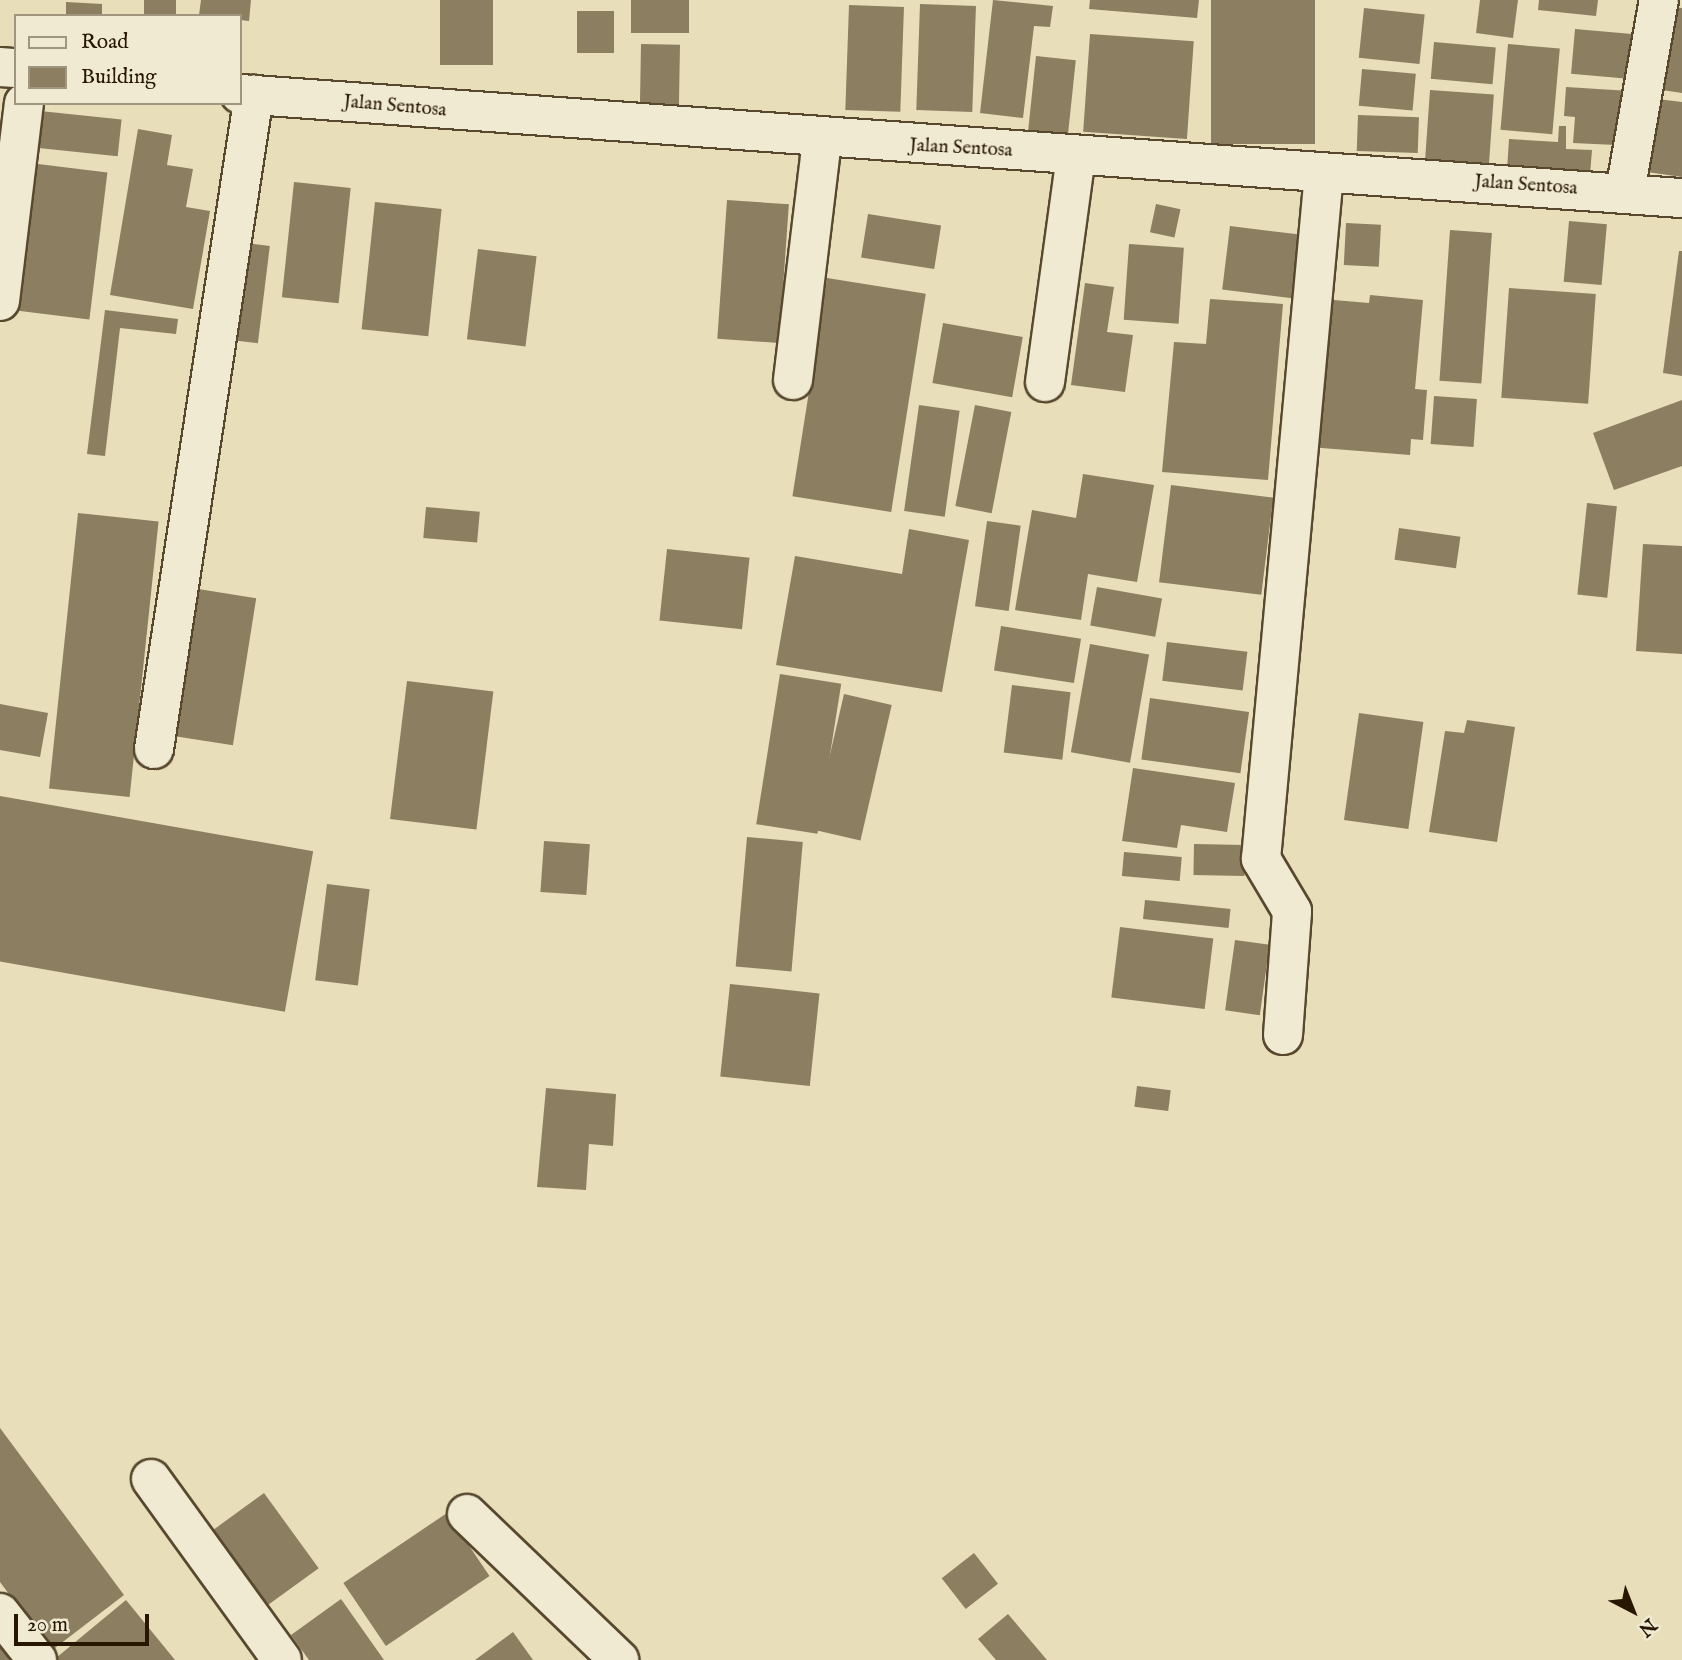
<!DOCTYPE html>
<html>
<head>
<meta charset="utf-8">
<style>
	body { margin:0 }
	#map { position:relative; width:1682px; height:1660px; overflow:hidden; background:#e8deba; font-family:"IM FELL English",serif }
	div>[style] { position:absolute }
	[style*='--x'] { left:calc(var(--x)*1px); top:calc(var(--y)*1px); width:calc(var(--w)*1px); rotate:calc(var(--a)*1deg) }
	.building>* { inset:0; background:#8b7e61; transform-origin:0 0 }
	.roads { filter:drop-shadow(2px 0 #57482e) drop-shadow(-2px 0 #57482e) drop-shadow(0 2px #57482e) drop-shadow(0 -2px #57482e) }
	.minor>* { height:38px; margin:-19px; padding:0 19px; transform-origin:19px; border-radius:19px; background:#f0ead2 }
	span { translate:-50% -50%; white-space:nowrap; text-align:center; line-height:1.15; -webkit-text-stroke:6px #f0ead2; paint-order:stroke }
	.street-label { font-size:19px; color:#271600 }
	.legend { position:absolute; left:14px; top:14px; width:228px; height:91px; box-sizing:border-box; background:#f0ead2; border:2px solid #a0957e; margin:0; padding:9px 12px; list-style:none; font-size:21px; color:#271600 }
	.legend li { display:flex; align-items:center; gap:14px; height:35px }
	.legend b { width:35px; border:2px solid #a0957e }
	.north { position:absolute; left:1598px; top:1576px; width:70px; height:70px; -webkit-text-stroke:5px #f0ead2; paint-order:stroke; rotate:138deg; font-size:19px; font-weight:700; line-height:28px; text-align:center; color:#271600 }
	.north::after { content:''; display:block; margin:auto; width:24px; height:32px; background:#271600; clip-path:polygon(50% 0,100% 100%,50% 72%,0 100%) }
	.scale { position:absolute; left:14px; top:1614px; width:135px; height:32px; box-sizing:border-box; border:4px solid #271600; border-top:0; padding-left:9px; font-size:21px; line-height:24px; white-space:nowrap; color:#271600; -webkit-text-stroke:5px #f0ead2; paint-order:stroke }
</style>
</head>
<body>
<div id="map">
	<div class="building">
		<div style="left:144px;top:0;width:32px;height:16px"></div>
		<div style="clip-path:polygon(201px 0,251px 0,249px 21px,199px 15px)"></div>
		<div style="left:440px;top:0;width:53px;height:65px"></div>
		<div style="left:631px;top:0;width:58px;height:33px"></div>
		<div style="clip-path:polygon(993px 0,1053px 6px,1050px 27px,1034px 26px,1023px 118px,980px 113px)"></div>
		<div style="clip-path:polygon(1090px 0,1199px 0,1197px 18px,1089px 9px)"></div>
		<div style="left:1211px;top:0;width:104px;height:144px"></div>
		<div style="clip-path:polygon(1480px 0,1518px 0,1513px 38px,1476px 33px)"></div>
		<div style="clip-path:polygon(1539px 0,1598px 0,1596px 16px,1538px 10px)"></div>
		<div style="clip-path:polygon(66px 2px,102px 4px,102px 16px,66px 16px)"></div>
		<div style="left:920px;top:4px;width:56px;height:106px;rotate:2deg"></div>
		<div style="left:849px;top:5px;width:55px;height:105px;rotate:2deg"></div>
		<div style="clip-path:polygon(1673px 7px,1682px 8px,1682px 93px,1662px 90px)"></div>
		<div style="left:1364px;top:8px;width:61px;height:50px;rotate:6deg"></div>
		<div style="left:577px;top:11px;width:37px;height:42px"></div>
		<div style="left:1575px;top:29px;width:63px;height:45px;rotate:5deg"></div>
		<div style="left:1090px;top:34px;width:104px;height:98px;rotate:4deg"></div>
		<div style="left:1434px;top:42px;width:62px;height:37px;rotate:5deg"></div>
		<div style="left:641px;top:44px;width:39px;height:67px;rotate:1deg"></div>
		<div style="left:1508px;top:44px;width:52px;height:86px;rotate:5deg"></div>
		<div style="left:1036px;top:56px;width:40px;height:75px;rotate:6deg"></div>
		<div style="left:1362px;top:69px;width:54px;height:37px;rotate:5deg"></div>
		<div style="clip-path:polygon(1566px 87px,1630px 91px,1628px 128px,1617px 127px,1616px 145px,1573px 143px,1575px 117px,1564px 116px)"></div>
		<div style="left:1430px;top:90px;width:64px;height:73px;rotate:4deg"></div>
		<div style="clip-path:polygon(1657px 99px,1682px 102px,1682px 177px,1647px 172px)"></div>
		<div style="left:40px;top:111px;width:82px;height:37px;rotate:6deg"></div>
		<div style="left:1358px;top:115px;width:61px;height:36px;rotate:2deg"></div>
		<div style="clip-path:polygon(1559px 126px,1566px 126px,1566px 149px,1592px 150px,1590px 175px,1507px 170px,1509px 139px,1558px 142px)"></div>
		<div style="clip-path:polygon(138px 129px,172px 135px,167px 165px,193px 169px,186px 207px,210px 211px,193px 309px,110px 295px)"></div>
		<div style="left:30px;top:163px;width:78px;height:148px;rotate:7deg"></div>
		<div style="left:294px;top:182px;width:57px;height:116px;rotate:6deg"></div>
		<div style="left:727px;top:200px;width:62px;height:139px;rotate:4deg"></div>
		<div style="left:375px;top:202px;width:67px;height:128px;rotate:6deg"></div>
		<div style="left:1156px;top:204px;width:25px;height:29px;rotate:12deg"></div>
		<div style="left:868px;top:214px;width:74px;height:44px;rotate:9deg"></div>
		<div style="left:1569px;top:221px;width:38px;height:61px;rotate:5deg"></div>
		<div style="left:1346px;top:223px;width:35px;height:42px;rotate:3deg"></div>
		<div style="left:1230px;top:226px;width:81px;height:64px;rotate:7deg"></div>
		<div style="left:1450px;top:230px;width:42px;height:151px;rotate:4deg"></div>
		<div style="left:245px;top:243px;width:25px;height:98px;rotate:7deg"></div>
		<div style="left:1129px;top:244px;width:55px;height:76px;rotate:4deg"></div>
		<div style="left:478px;top:249px;width:59px;height:91px;rotate:7deg"></div>
		<div style="clip-path:polygon(1679px 251px,1682px 251px,1682px 376px,1663px 373px)"></div>
		<div style="left:827px;top:278px;width:100px;height:221px;rotate:9deg"></div>
		<div style="clip-path:polygon(1085px 283px,1114px 287px,1107px 332px,1133px 335px,1125px 392px,1071px 385px)"></div>
		<div style="left:1509px;top:288px;width:87px;height:110px;rotate:4deg"></div>
		<div style="clip-path:polygon(1370px 295px,1423px 300px,1415px 389px,1427px 390px,1423px 440px,1411px 439px,1410px 455px,1309px 447px,1322px 299px,1369px 303px)"></div>
		<div style="clip-path:polygon(1210px 299px,1283px 304px,1268px 480px,1162px 472px,1174px 342px,1206px 344px)"></div>
		<div style="clip-path:polygon(105px 310px,178px 319px,176px 334px,120px 328px,105px 456px,87px 454px)"></div>
		<div style="left:943px;top:323px;width:81px;height:61px;rotate:10deg"></div>
		<div style="left:1434px;top:396px;width:43px;height:48px;rotate:4deg"></div>
		<div style="clip-path:polygon(1682px 400px,1682px 466px,1614px 490px,1593px 433px)"></div>
		<div style="left:919px;top:405px;width:41px;height:107px;rotate:8deg"></div>
		<div style="left:975px;top:405px;width:37px;height:103px;rotate:11deg"></div>
		<div style="clip-path:polygon(1083px 474px,1154px 485px,1137px 582px,1088px 574px,1081px 620px,1015px 610px,1032px 510px,1076px 518px)"></div>
		<div style="left:1171px;top:485px;width:103px;height:98px;rotate:7deg"></div>
		<div style="left:1587px;top:503px;width:30px;height:92px;rotate:6deg"></div>
		<div style="left:426px;top:507px;width:54px;height:31px;rotate:5deg"></div>
		<div style="left:78px;top:513px;width:81px;height:277px;rotate:6deg"></div>
		<div style="left:987px;top:521px;width:34px;height:86px;rotate:8deg"></div>
		<div style="left:1399px;top:528px;width:62px;height:32px;rotate:8deg"></div>
		<div style="clip-path:polygon(909px 529px,969px 540px,942px 692px,776px 665px,795px 556px,902px 574px)"></div>
		<div style="clip-path:polygon(1643px 544px,1682px 546px,1682px 654px,1636px 651px)"></div>
		<div style="left:667px;top:549px;width:83px;height:72px;rotate:6deg"></div>
		<div style="left:1097px;top:587px;width:66px;height:39px;rotate:10deg"></div>
		<div style="left:192px;top:588px;width:65px;height:149px;rotate:9deg"></div>
		<div style="left:1001px;top:626px;width:81px;height:45px;rotate:9deg"></div>
		<div style="left:1167px;top:642px;width:81px;height:39px;rotate:7deg"></div>
		<div style="left:1090px;top:644px;width:60px;height:110px;rotate:10deg"></div>
		<div style="left:780px;top:674px;width:62px;height:152px;rotate:9deg"></div>
		<div style="left:407px;top:681px;width:87px;height:139px;rotate:7deg"></div>
		<div style="left:1012px;top:685px;width:59px;height:68px;rotate:7deg"></div>
		<div style="left:844px;top:694px;width:49px;height:139px;rotate:13deg"></div>
		<div style="left:1150px;top:698px;width:100px;height:62px;rotate:8deg"></div>
		<div style="clip-path:polygon(0 704px,48px 713px,40px 757px,0 750px)"></div>
		<div style="left:1359px;top:713px;width:65px;height:108px;rotate:8deg"></div>
		<div style="clip-path:polygon(1467px 720px,1515px 727px,1497px 842px,1429px 832px,1445px 731px,1464px 733px)"></div>
		<div style="clip-path:polygon(1133px 768px,1235px 783px,1227px 832px,1181px 825px,1177px 848px,1122px 841px)"></div>
		<div style="left:0;top:796px;width:318px;height:163px;rotate:10deg"></div>
		<div style="left:747px;top:837px;width:56px;height:130px;rotate:5deg"></div>
		<div style="left:544px;top:841px;width:46px;height:51px;rotate:4deg"></div>
		<div style="left:1194px;top:844px;width:51px;height:31px;rotate:1deg"></div>
		<div style="left:1124px;top:852px;width:58px;height:24px;rotate:5deg"></div>
		<div style="left:327px;top:884px;width:43px;height:97px;rotate:7deg"></div>
		<div style="left:1145px;top:900px;width:86px;height:19px;rotate:6deg"></div>
		<div style="left:1120px;top:927px;width:94px;height:71px;rotate:7deg"></div>
		<div style="left:1235px;top:940px;width:35px;height:71px;rotate:8deg"></div>
		<div style="left:730px;top:984px;width:90px;height:93px;rotate:6deg"></div>
		<div style="left:1137px;top:1086px;width:34px;height:21px;rotate:7deg"></div>
		<div style="clip-path:polygon(546px 1088px,616px 1094px,613px 1146px,589px 1144px,586px 1190px,537px 1187px)"></div>
		<div style="clip-path:polygon(0 1428px,124px 1595px,51px 1651px,0 1582px)"></div>
		<div style="left:264px;top:1493px;width:93px;height:67px;rotate:54deg"></div>
		<div style="left:447px;top:1513px;width:76px;height:125px;rotate:56deg"></div>
		<div style="left:974px;top:1553px;width:39px;height:41px;rotate:52deg"></div>
		<div style="clip-path:polygon(341px 1599px,384px 1660px,309px 1660px,291px 1635px)"></div>
		<div style="clip-path:polygon(126px 1600px,175px 1660px,57px 1660px,56px 1658px)"></div>
		<div style="clip-path:polygon(1008px 1614px,1047px 1660px,996px 1660px,978px 1639px)"></div>
		<div style="clip-path:polygon(513px 1632px,533px 1660px,475px 1660px)"></div>
		<div style="clip-path:polygon(12px 1636px,32px 1660px,0 1660px,0 1646px)"></div>
	</div>
	<div class="roads">
		<div class="minor">
			<div style="--x:0;--y:67;--w:16;--a:4"></div>
			<div style="--x:240;--y:94;--w:1446;--a:4.13"></div>
			<div style="--x:1625;--y:192;--w:195;--a:-80"></div>
			<div style="--x:0;--y:301;--w:199;--a:-83.1"></div>
			<div style="--x:793;--y:380;--w:242;--a:-83.1"></div>
			<div style="--x:1045;--y:382;--w:228;--a:-82.2"></div>
			<div style="--x:154;--y:749;--w:662;--a:-81.31"></div>
			<div style="--x:1283;--y:1035;--w:124;--a:-85.8"></div>
			<div style="--x:1292;--y:911;--w:61;--a:-120.8"></div>
			<div style="--x:1261;--y:859;--w:689;--a:-84.75"></div>
			<div style="--x:151;--y:1479;--w:223;--a:54.1"></div>
			<div style="--x:467;--y:1514;--w:211;--a:43.8"></div>
			<div style="--x:0;--y:1613;--w:60;--a:51.8"></div>
		</div>
	</div>
	<div class="street-label">
		<span style="left:395px;top:107px;rotate:5deg">Jalan Sentosa</span>
		<span style="left:961px;top:149px;rotate:3deg">Jalan Sentosa</span>
		<span style="left:1526px;top:186px;rotate:4deg">Jalan Sentosa</span>
	</div>
	<ul class="legend">
	<li><b style="height:9px;background:#f0ead2"></b>Road</li>
	<li><b style="height:19px;background:#8b7e61"></b>Building</li>
	</ul>
	<div class="north">N</div>
	<div class="scale">20 m</div>
</div>
</body>
</html>
